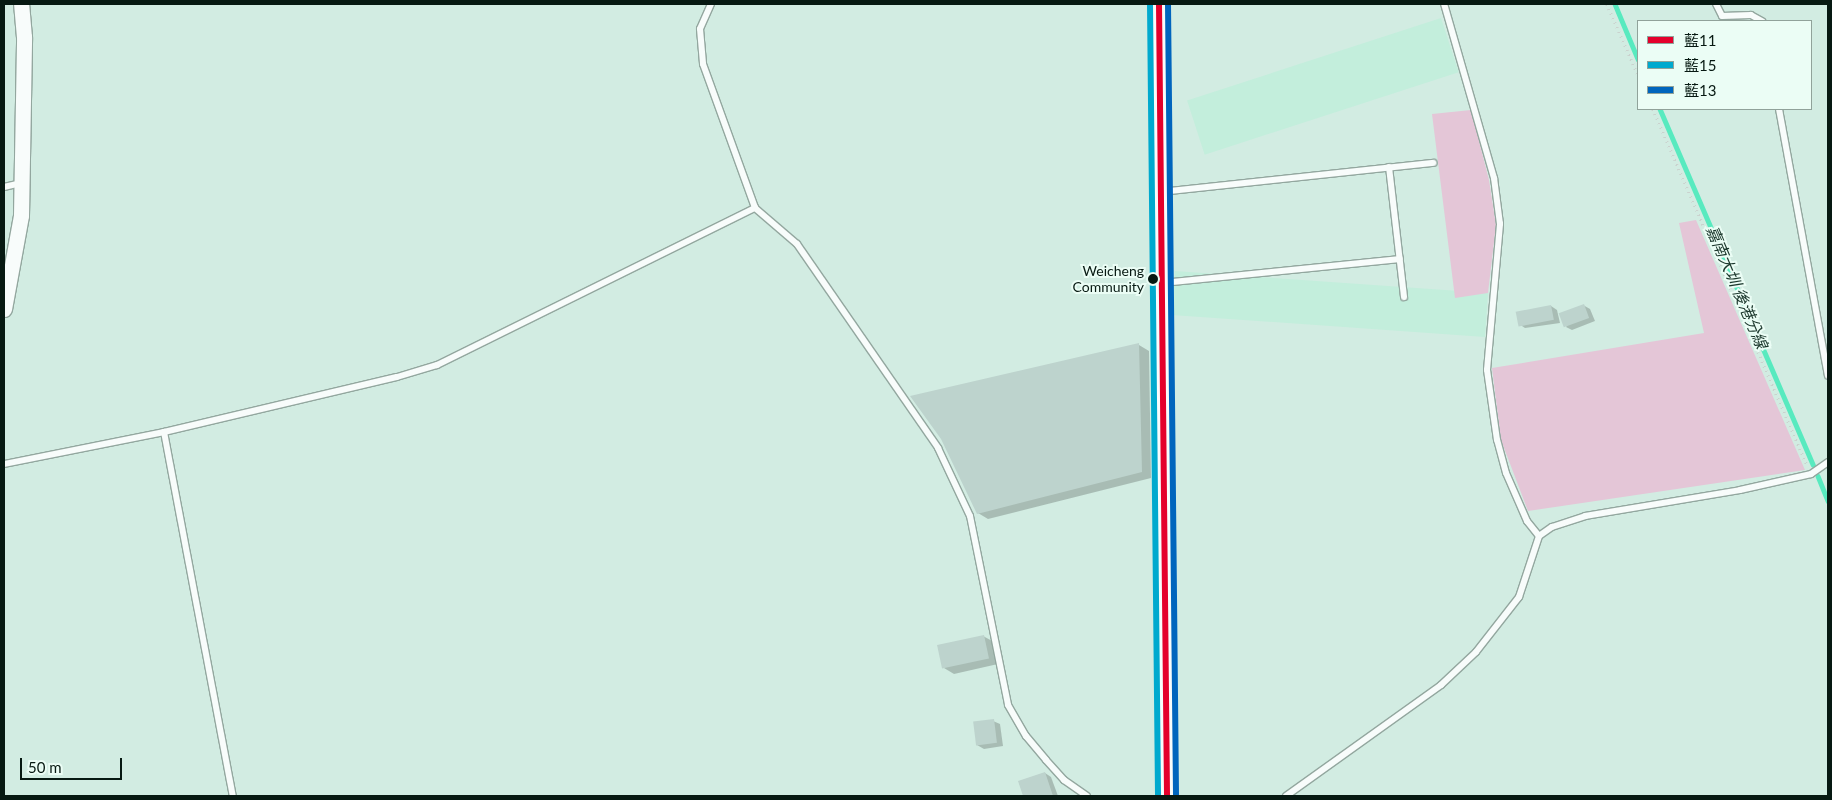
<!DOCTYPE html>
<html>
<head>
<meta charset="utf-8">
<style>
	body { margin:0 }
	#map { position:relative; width:1832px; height:800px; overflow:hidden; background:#d2ece2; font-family:Lato,"Noto Sans TC",sans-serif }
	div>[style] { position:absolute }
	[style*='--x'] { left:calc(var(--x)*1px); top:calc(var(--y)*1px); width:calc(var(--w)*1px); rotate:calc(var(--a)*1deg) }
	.built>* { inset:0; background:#c3eedc; transform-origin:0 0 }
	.green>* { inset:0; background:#e4c6d7 }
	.shadow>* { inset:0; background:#0003 }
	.stream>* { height:4.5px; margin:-2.25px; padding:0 2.25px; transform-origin:2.25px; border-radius:2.25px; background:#58eabf }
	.building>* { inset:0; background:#bdd3cd; transform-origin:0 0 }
	.path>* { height:2.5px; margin-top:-1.25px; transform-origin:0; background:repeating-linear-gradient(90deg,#cad2ce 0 1px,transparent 0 5px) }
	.roads { filter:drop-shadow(1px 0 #93a79f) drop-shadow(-1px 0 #93a79f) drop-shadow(0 1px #93a79f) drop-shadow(0 -1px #93a79f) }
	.service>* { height:6px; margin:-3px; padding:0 3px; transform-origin:3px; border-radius:3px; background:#f8fcfb }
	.tertiary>* { height:15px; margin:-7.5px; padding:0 7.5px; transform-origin:7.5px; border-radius:7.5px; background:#f8fcfb }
	.bus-1>* { height:6px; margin:-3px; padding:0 3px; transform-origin:3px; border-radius:3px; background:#e4002b }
	.bus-2>* { height:6px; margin:-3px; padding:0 3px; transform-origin:3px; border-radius:3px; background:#00a9ce }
	.bus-3>* { height:6px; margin:-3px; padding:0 3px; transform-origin:3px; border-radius:3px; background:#0065bd }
	.dots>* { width:14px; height:14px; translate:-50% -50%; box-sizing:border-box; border:2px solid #ebfdf5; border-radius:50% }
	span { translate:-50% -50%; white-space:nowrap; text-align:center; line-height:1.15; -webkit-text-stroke:4px #ebfdf5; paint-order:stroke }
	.bus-label { font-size:14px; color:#071912 }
	.right { translate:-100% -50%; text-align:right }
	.water-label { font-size:16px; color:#1b372c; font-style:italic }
	.frame { position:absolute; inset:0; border:5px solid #071912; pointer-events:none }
	.legend { position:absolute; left:1637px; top:20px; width:175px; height:90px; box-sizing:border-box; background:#ebfdf5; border:1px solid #90a29a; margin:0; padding:6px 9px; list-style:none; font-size:15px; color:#071912 }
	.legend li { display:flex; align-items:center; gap:10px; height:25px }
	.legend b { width:25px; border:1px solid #90a29a }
	.scale { position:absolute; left:20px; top:758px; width:102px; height:22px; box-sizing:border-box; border:2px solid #071912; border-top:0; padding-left:6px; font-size:15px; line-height:18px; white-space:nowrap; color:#071912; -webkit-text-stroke:4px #ebfdf5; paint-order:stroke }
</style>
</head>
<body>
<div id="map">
	<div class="built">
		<div style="left:1441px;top:18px;width:57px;height:267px;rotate:72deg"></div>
		<div style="left:1488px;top:293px;width:44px;height:314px;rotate:94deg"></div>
	</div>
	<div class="green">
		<div style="clip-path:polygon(1471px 110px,1489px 180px,1496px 225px,1488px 293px,1455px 298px,1432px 114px)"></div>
		<div style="clip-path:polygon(1696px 220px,1805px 470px,1528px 511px,1501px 440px,1492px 368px,1704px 333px,1679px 223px)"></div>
	</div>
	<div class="shadow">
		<div style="clip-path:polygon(1583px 305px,1590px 309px,1595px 321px,1572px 330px,1566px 327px)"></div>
		<div style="clip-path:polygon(1551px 306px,1557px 310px,1560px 323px,1525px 328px,1519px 324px)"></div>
		<div style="clip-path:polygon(1139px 345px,1149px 351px,1151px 478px,988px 519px,978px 513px,942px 438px,913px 397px)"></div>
		<div style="clip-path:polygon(983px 636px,994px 642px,998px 664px,954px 674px,944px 668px)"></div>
		<div style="clip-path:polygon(993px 721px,1000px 724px,1003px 746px,984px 749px,977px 745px)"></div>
		<div style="clip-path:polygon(1045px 773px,1051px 777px,1058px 796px,1024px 796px,1019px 782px)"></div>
	</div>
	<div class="stream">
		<div style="--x:1615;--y:4;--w:60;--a:67.3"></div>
		<div style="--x:1660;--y:109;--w:387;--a:66.7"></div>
		<div style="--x:1818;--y:476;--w:27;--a:68"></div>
	</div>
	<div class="building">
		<div style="left:1584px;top:304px;width:15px;height:27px;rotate:70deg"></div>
		<div style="left:1551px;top:305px;width:15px;height:36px;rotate:79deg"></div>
		<div style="clip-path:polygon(1139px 343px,1142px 472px,977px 514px,941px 439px,910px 396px)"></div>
		<div style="left:984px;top:635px;width:24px;height:48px;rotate:78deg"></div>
		<div style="left:994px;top:719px;width:24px;height:21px;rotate:83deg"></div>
		<div style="clip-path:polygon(1045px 772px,1053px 796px,1023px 796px,1018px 781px)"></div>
	</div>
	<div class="path">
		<div style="--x:1607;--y:4;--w:77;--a:66.4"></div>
		<div style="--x:1653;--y:109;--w:388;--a:66.6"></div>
	</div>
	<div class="roads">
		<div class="service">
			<div style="--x:711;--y:4;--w:27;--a:114"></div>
			<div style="--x:700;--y:29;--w:35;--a:85"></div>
			<div style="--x:703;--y:64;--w:153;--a:70.1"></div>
			<div style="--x:755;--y:208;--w:55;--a:40.6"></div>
			<div style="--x:797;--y:244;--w:248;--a:55.3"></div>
			<div style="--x:938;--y:448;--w:75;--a:64.8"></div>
			<div style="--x:970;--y:516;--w:193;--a:78.6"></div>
			<div style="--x:1008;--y:705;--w:36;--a:60"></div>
			<div style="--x:1026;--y:736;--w:31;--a:50"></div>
			<div style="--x:1046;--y:760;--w:27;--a:48"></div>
			<div style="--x:1064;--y:780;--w:28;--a:35"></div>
			<div style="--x:1716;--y:4;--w:13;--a:63"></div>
			<div style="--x:1722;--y:16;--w:29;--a:-2"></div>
			<div style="--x:1751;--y:15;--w:13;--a:29"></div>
			<div style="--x:1779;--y:109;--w:271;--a:79.6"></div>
			<div style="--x:1389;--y:167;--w:131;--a:83.4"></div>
			<div style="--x:4;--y:187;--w:18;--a:-13"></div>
			<div style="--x:1161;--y:192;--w:274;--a:-6.1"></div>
			<div style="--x:1163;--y:283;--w:238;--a:-5.8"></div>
			<div style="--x:164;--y:432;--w:370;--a:79.3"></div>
			<div style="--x:4;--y:464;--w:163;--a:-11.3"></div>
			<div style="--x:164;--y:432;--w:239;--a:-13.3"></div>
			<div style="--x:397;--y:377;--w:42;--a:-16.7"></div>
			<div style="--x:437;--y:365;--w:355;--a:-26.3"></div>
			<div style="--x:1539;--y:536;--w:16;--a:-35"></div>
			<div style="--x:1552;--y:527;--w:35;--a:-18"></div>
			<div style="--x:1585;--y:516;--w:157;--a:-9.5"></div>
			<div style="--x:1740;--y:490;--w:73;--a:-12.7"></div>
			<div style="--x:1811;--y:474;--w:21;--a:-35"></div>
			<div style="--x:1286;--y:796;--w:191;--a:-35.6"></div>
			<div style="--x:1441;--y:685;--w:48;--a:-43.3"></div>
			<div style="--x:1476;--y:652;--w:70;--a:-52"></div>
			<div style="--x:1519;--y:597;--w:64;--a:-71.8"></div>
			<div style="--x:1539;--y:536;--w:19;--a:-129"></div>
			<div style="--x:1527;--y:521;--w:52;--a:-113.6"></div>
			<div style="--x:1506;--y:473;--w:34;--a:-105"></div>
			<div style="--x:1497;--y:440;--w:71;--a:-98.1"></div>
			<div style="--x:1487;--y:370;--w:147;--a:-84.9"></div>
			<div style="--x:1500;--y:224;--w:46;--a:-97.4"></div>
			<div style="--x:1494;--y:178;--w:181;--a:-106"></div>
		</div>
		<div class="tertiary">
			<div style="--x:1159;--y:4;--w:792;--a:89.42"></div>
			<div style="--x:4;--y:309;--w:96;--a:-79.7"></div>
			<div style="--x:21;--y:215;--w:178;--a:-89"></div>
			<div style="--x:24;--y:37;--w:33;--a:-95"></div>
		</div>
	</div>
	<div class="bus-1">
		<div style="--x:1159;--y:4;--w:792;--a:89.42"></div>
	</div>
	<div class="bus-2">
		<div style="--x:1150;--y:4;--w:792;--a:89.42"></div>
	</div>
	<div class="bus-3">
		<div style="--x:1168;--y:4;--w:792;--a:89.42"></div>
	</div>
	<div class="dots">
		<div style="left:1153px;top:279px;background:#071912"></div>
	</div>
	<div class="bus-label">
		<span class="right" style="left:1144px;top:279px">Weicheng<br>Community</span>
	</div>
	<div class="water-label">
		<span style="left:1737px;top:287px;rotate:67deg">嘉南大圳 後港分線</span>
	</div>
	<div class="frame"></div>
	<ul class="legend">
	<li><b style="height:6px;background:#e4002b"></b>藍11</li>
	<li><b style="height:6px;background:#00a9ce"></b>藍15</li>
	<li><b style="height:6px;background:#0065bd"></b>藍13</li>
	</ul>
	<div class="scale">50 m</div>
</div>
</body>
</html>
